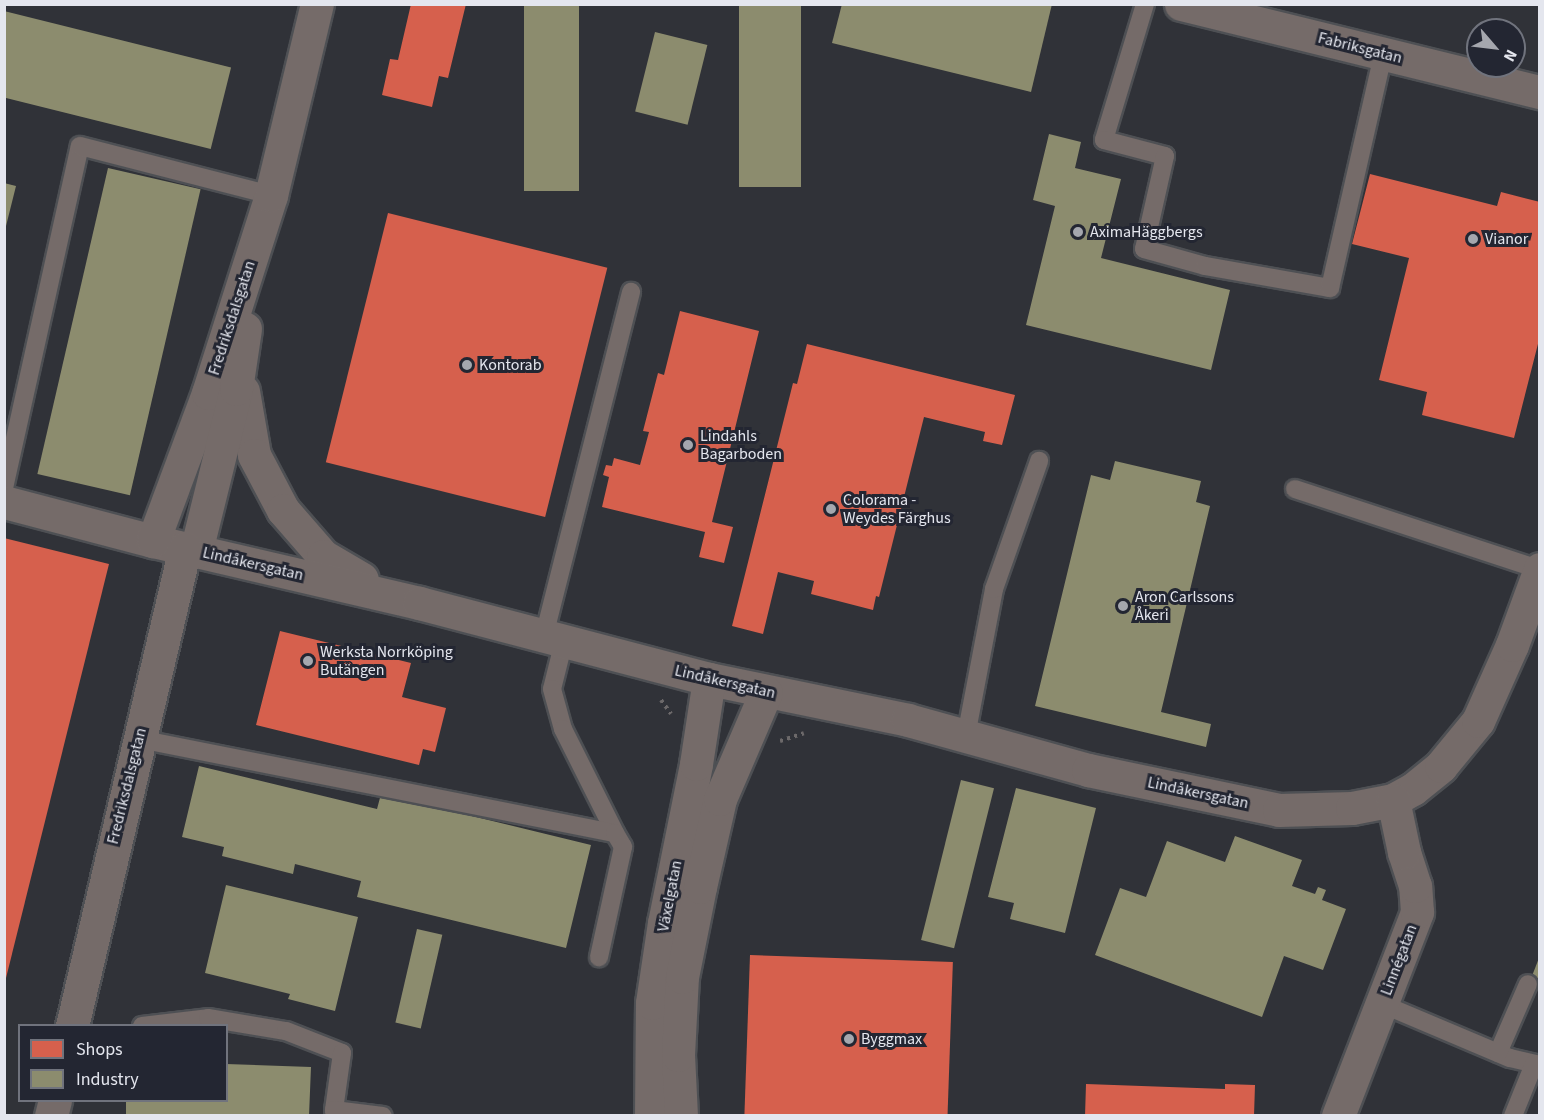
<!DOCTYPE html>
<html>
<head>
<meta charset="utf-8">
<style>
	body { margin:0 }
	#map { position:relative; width:1544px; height:1120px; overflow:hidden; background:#303238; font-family:"Source Sans 3",sans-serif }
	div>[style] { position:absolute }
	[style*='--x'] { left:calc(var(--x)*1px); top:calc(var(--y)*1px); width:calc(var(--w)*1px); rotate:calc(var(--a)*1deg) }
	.shops>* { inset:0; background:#d6604d; transform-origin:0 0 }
	.industry>* { inset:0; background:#8c8c6e; transform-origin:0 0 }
	.path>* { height:4px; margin-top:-2px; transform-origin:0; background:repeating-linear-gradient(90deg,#6c696a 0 3px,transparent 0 7.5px) }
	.roads { filter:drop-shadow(2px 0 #4e5054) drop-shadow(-2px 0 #4e5054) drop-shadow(0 2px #4e5054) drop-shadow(0 -2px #4e5054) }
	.lane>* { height:18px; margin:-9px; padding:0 9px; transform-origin:9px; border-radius:9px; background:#756b69 }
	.street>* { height:33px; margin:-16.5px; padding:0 16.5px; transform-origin:16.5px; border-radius:16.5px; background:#756b69 }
	.dots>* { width:16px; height:16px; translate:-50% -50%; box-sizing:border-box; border:3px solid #232632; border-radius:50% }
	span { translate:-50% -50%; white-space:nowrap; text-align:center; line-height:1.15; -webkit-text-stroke:6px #232632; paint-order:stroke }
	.street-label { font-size:16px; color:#e4e6ee }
	.poi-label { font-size:16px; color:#e4e6ee }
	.left { translate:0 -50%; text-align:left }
	.frame { position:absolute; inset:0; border:6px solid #e4e6ee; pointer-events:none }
	.legend { position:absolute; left:18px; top:1024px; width:210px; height:78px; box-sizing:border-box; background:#232632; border:2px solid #70737d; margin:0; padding:8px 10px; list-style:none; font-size:18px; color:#e4e6ee }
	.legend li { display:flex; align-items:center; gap:12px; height:30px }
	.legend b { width:30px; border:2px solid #70737d }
	.north { position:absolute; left:1466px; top:18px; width:60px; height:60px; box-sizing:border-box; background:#232632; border:2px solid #70737d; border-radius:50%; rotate:118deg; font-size:16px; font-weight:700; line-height:24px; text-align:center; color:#e4e6ee }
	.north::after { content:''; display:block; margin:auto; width:21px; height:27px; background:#a5a7ae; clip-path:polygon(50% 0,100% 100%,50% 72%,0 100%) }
</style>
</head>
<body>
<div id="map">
	<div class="shops">
		<div style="clip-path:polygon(411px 4px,466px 4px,448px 78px,439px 76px,432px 107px,382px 95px,390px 59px,398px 60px)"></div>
		<div style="clip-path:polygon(1370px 174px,1497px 206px,1501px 192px,1540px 202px,1540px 336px,1514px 438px,1422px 415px,1427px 392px,1379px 380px,1409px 258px,1352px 244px)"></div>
		<div style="left:388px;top:213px;width:226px;height:257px;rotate:14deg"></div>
		<div style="clip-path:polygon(680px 311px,759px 331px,712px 522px,733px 527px,724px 563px,699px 557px,705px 532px,602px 507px,609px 477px,603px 475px,606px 465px,612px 466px,614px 458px,640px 465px,649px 432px,643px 431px,658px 373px,664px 375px)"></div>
		<div style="clip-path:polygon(807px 344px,1015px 395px,1002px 445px,983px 441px,985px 432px,924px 417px,879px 597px,876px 596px,873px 610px,811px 594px,814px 581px,778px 572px,763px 634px,732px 626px,793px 383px,797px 384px)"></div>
		<div style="clip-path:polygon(4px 538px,109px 564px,5px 982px,4px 982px)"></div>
		<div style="clip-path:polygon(280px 631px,411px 663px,402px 697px,446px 708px,435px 752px,423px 749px,419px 765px,256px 725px)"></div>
		<div style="left:750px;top:955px;width:203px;height:161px;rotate:2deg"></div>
		<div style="clip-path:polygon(1086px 1084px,1225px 1089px,1225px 1084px,1255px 1085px,1254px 1116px,1085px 1116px)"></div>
	</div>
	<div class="industry">
		<div style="left:524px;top:4px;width:55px;height:187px"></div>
		<div style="left:739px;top:4px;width:62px;height:183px"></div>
		<div style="clip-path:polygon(842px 4px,1052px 4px,1031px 92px,832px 43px)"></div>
		<div style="left:4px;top:11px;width:234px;height:84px;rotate:14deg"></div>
		<div style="left:655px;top:32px;width:54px;height:82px;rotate:14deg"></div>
		<div style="clip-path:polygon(1049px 134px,1081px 142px,1075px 168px,1121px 179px,1101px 258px,1230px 290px,1211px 370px,1026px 325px,1055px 206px,1033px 200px)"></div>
		<div style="left:108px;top:168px;width:95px;height:314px;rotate:13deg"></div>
		<div style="clip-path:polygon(4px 183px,16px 186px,5px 230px,4px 230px)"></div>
		<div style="clip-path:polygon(1115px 461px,1201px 481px,1196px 502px,1210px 506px,1161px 712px,1211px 724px,1206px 747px,1035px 706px,1091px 475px,1110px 480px)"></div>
		<div style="clip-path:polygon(199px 766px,377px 809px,381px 794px,591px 845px,566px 948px,357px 897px,361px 881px,295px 864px,293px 874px,222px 856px,224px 847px,182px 837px)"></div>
		<div style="left:961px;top:780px;width:34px;height:165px;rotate:14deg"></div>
		<div style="clip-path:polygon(1016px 788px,1096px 808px,1065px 933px,1010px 919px,1014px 903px,988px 897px)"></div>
		<div style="clip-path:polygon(1235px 836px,1302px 860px,1292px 886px,1315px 894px,1318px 887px,1326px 890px,1322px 900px,1346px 909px,1323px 970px,1284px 956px,1262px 1017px,1095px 955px,1120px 888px,1146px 897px,1167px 841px,1225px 862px)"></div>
		<div style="clip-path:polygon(226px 885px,358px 917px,335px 1011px,288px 999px,290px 994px,205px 973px)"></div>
		<div style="left:417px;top:929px;width:26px;height:96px;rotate:13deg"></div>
		<div style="clip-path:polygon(1539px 958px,1540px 958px,1540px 979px,1532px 976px)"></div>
		<div style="clip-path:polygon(226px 1064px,311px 1067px,309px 1116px,126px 1116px,126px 1100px,226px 1100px)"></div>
	</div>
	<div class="path">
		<div style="--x:661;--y:700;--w:17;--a:54"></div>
		<div style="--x:780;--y:741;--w:25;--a:-18"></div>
	</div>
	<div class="roads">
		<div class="lane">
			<div style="--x:1145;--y:4;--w:142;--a:106.8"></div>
			<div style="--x:1104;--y:140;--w:63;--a:14.7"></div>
			<div style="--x:1165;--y:156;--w:95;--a:102.7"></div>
			<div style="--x:1144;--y:249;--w:63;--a:15.6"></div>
			<div style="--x:1205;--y:266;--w:127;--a:10"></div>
			<div style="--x:1330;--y:288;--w:240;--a:-77.2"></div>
			<div style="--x:4;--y:488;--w:350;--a:-77.5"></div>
			<div style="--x:80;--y:146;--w:197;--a:14.4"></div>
			<div style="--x:1295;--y:489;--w:257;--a:18.2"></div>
			<div style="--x:544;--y:636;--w:355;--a:-75.8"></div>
			<div style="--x:564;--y:641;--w:49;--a:104"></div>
			<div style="--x:552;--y:689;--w:41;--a:74.6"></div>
			<div style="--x:563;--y:729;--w:116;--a:63.4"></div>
			<div style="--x:966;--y:736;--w:150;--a:-79.2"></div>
			<div style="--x:994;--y:589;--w:136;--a:-70.6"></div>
			<div style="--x:139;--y:739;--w:485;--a:11.2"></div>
			<div style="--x:615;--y:833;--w:16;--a:60"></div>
			<div style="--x:623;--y:847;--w:113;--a:102.3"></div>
			<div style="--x:1382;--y:1004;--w:139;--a:22.9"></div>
			<div style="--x:1510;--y:1058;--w:31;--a:13"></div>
			<div style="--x:142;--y:1026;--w:66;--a:-6.9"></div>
			<div style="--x:208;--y:1018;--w:79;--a:9.5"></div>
			<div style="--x:286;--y:1031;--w:60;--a:21.4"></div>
			<div style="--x:342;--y:1053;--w:58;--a:98"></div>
			<div style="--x:334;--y:1110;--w:49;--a:7"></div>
			<div style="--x:1498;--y:1053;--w:75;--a:-66.5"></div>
			<div style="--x:1513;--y:1116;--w:56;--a:-68"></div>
		</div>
		<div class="street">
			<div style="--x:1181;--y:4;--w:370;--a:13.8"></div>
			<div style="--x:243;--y:391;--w:65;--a:80.2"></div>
			<div style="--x:254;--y:455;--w:62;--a:62.2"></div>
			<div style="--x:283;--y:510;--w:61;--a:49"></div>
			<div style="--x:323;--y:556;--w:45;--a:30.5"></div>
			<div style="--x:4;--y:502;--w:154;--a:14.7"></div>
			<div style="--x:153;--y:541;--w:273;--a:13.1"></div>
			<div style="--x:419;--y:603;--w:300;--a:14.7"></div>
			<div style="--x:709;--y:679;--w:203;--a:11.6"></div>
			<div style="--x:908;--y:720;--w:187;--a:15.5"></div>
			<div style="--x:1088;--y:770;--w:195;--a:11.8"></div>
			<div style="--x:1279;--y:810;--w:73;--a:-1.6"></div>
			<div style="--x:1352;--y:808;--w:42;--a:-11"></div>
			<div style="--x:1393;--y:800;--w:23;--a:-29"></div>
			<div style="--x:1413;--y:789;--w:36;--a:-39"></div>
			<div style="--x:1441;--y:766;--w:58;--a:-50.6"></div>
			<div style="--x:1478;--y:721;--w:83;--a:-65.9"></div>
			<div style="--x:1512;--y:645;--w:81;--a:-69.8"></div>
			<div style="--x:153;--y:541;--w:158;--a:-69.6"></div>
			<div style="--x:208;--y:393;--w:208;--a:-72.3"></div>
			<div style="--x:271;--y:195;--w:196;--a:-76.5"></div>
			<div style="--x:196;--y:551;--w:167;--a:-76.1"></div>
			<div style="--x:236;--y:389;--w:61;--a:-81.5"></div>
			<div style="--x:72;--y:1026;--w:491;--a:-76.7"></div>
			<div style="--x:51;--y:1116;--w:16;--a:-76"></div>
			<div style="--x:651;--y:1116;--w:113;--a:-89.5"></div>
			<div style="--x:652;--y:1003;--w:81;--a:-81.5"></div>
			<div style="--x:664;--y:923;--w:162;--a:-78.6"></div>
			<div style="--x:696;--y:764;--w:86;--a:-81.3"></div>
			<div style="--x:681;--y:1116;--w:61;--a:-92.8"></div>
			<div style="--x:678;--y:1055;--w:78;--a:-87.1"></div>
			<div style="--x:682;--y:977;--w:92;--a:-78.7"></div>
			<div style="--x:700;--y:887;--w:90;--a:-77.2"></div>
			<div style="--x:720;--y:799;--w:116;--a:-66.7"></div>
			<div style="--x:1338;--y:1116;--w:219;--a:-68.8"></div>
			<div style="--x:1417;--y:912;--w:26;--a:-94"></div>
			<div style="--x:1415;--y:886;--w:36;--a:-108"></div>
			<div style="--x:1404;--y:852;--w:53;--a:-101.9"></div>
		</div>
	</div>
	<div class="dots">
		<div style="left:1078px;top:232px;background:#a5a7ae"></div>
		<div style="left:1473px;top:239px;background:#a5a7ae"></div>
		<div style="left:467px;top:365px;background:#a5a7ae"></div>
		<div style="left:688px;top:445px;background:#a5a7ae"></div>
		<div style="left:831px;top:509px;background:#a5a7ae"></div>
		<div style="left:1123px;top:606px;background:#a5a7ae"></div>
		<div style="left:308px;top:661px;background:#a5a7ae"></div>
		<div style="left:849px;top:1039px;background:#a5a7ae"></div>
	</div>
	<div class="street-label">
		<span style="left:1360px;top:48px;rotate:14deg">Fabriksgatan</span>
		<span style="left:232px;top:318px;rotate:-72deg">Fredriksdalsgatan</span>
		<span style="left:253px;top:564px;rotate:13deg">Lindåkersgatan</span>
		<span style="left:725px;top:682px;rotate:13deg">Lindåkersgatan</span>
		<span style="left:127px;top:786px;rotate:-76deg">Fredriksdalsgatan</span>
		<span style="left:1198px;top:793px;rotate:12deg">Lindåkersgatan</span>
		<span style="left:670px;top:896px;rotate:-79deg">Växelgatan</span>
		<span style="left:1399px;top:960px;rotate:-69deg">Linnégatan</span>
	</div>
	<div class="poi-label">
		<span class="left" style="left:1090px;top:232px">AximaHäggbergs</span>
		<span class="left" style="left:1485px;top:239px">Vianor</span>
		<span class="left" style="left:479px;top:365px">Kontorab</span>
		<span class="left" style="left:700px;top:445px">Lindahls<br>Bagarboden</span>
		<span class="left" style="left:843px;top:509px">Colorama -<br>Weydes Färghus</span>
		<span class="left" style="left:1135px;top:606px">Aron Carlssons<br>Åkeri</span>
		<span class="left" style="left:320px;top:661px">Werksta Norrköping<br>Butängen</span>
		<span class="left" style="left:861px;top:1039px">Byggmax</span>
	</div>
	<div class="frame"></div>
	<ul class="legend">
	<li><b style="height:16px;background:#d6604d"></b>Shops</li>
	<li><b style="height:16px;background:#8c8c6e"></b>Industry</li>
	</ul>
	<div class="north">N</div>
</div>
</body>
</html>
